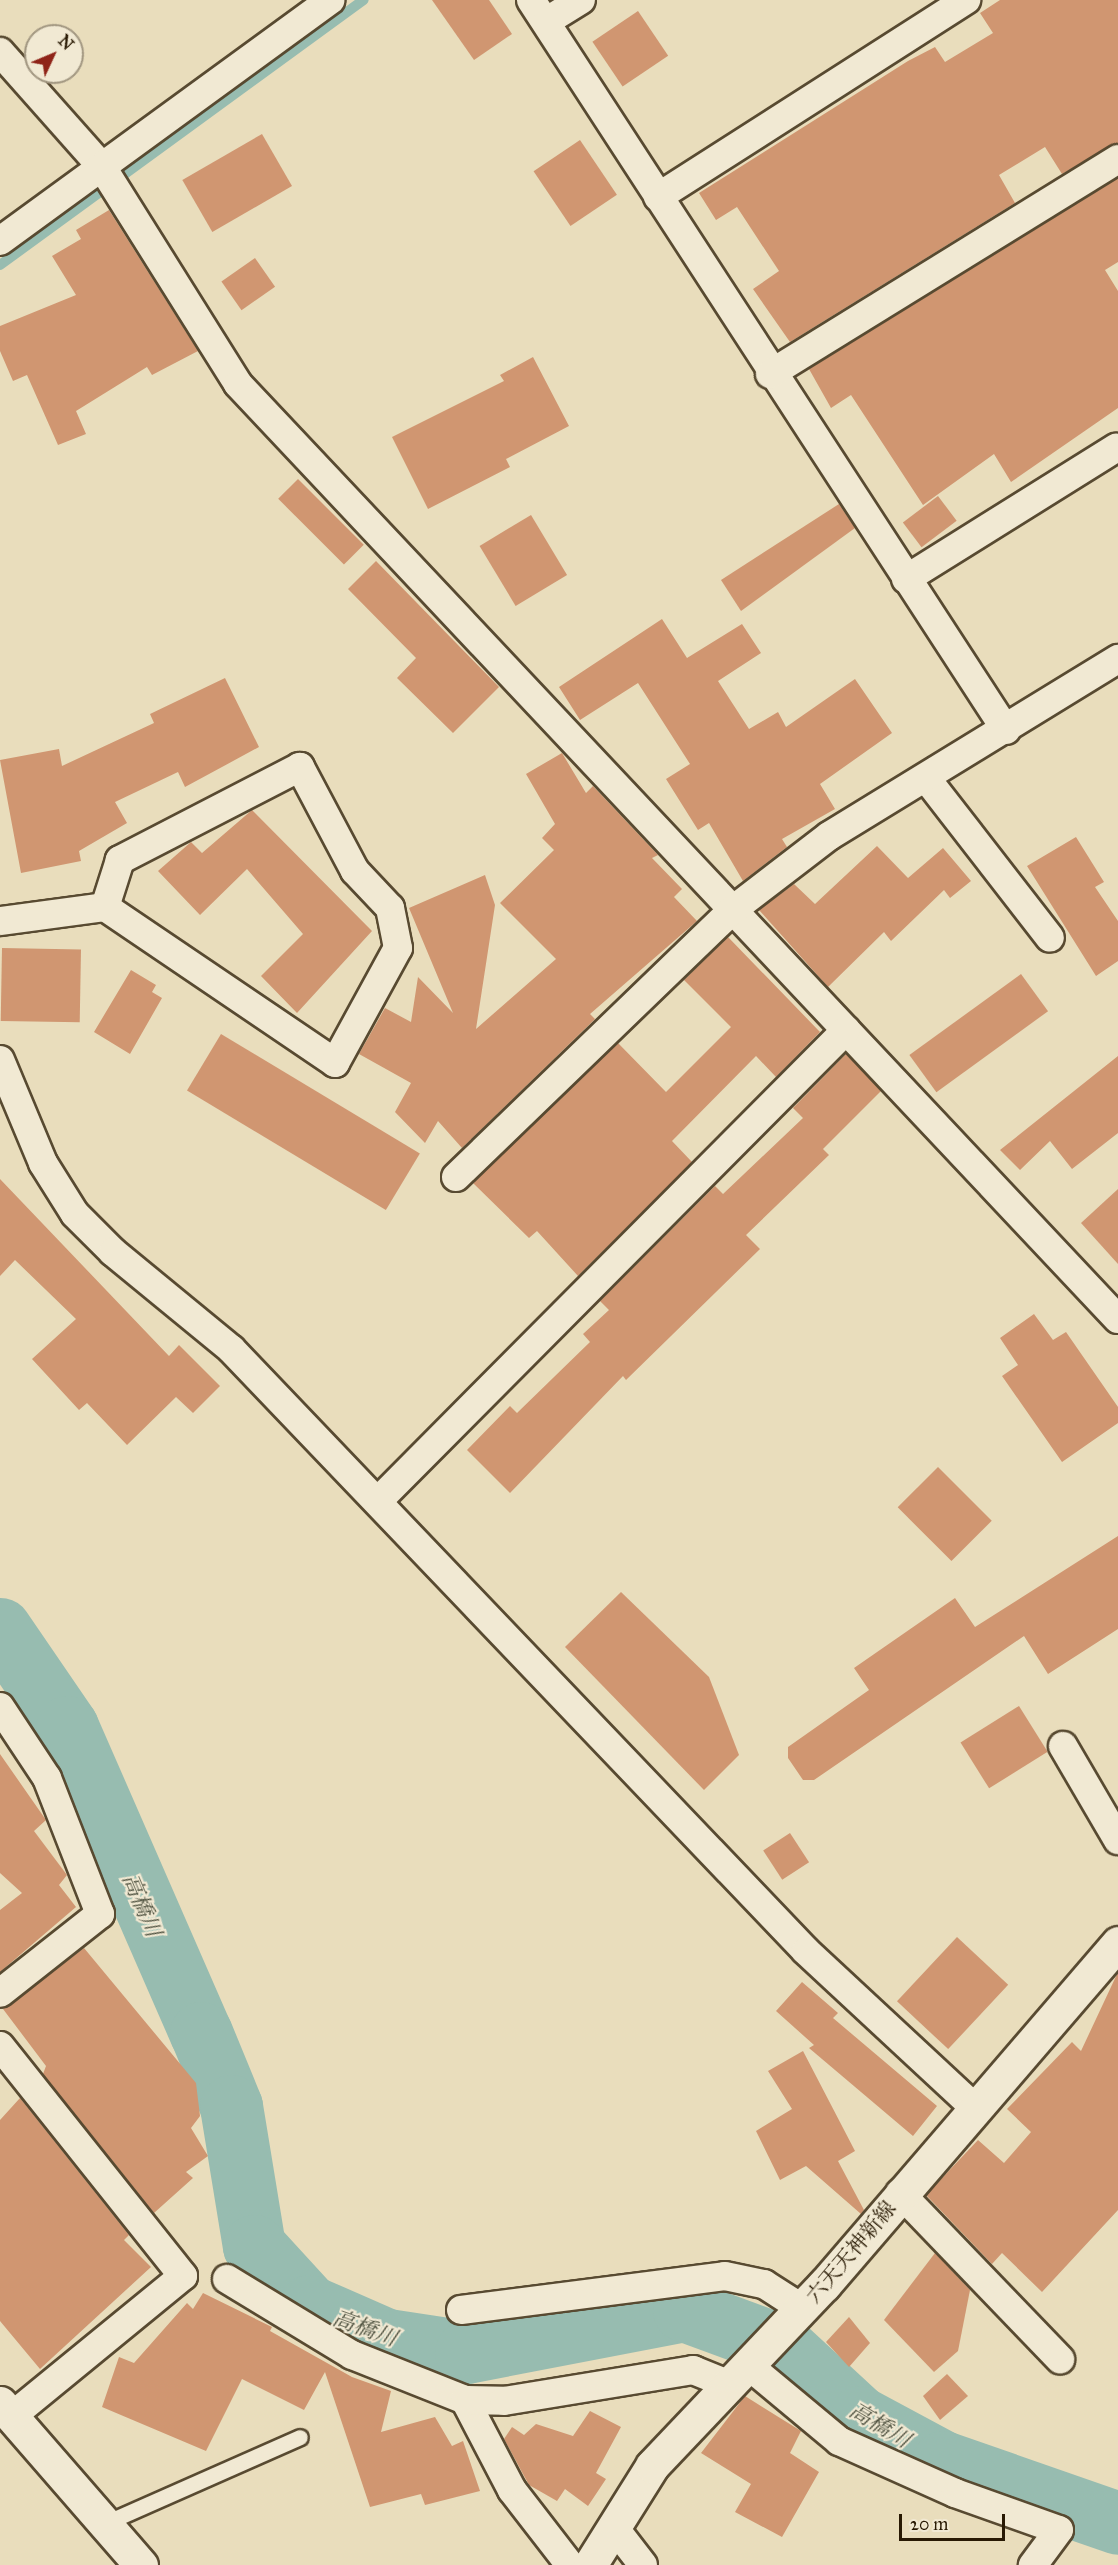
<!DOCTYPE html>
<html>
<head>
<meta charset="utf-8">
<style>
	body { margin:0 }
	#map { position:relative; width:1118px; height:2565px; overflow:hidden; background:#e9ddbc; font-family:"IM FELL Great Primer","Noto Serif JP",serif }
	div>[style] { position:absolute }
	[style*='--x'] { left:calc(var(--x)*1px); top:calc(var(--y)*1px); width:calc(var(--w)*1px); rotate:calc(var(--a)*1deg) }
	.stream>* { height:10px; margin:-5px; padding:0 5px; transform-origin:5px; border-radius:5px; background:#97bcb0 }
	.river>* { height:63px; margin:-31.5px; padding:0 31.5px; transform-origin:31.5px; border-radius:31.5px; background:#97bcb0 }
	.building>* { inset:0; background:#d09671; transform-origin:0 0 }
	.roads { filter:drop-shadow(2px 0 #584a31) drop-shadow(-2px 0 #584a31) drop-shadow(0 2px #584a31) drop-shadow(0 -2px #584a31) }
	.service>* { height:15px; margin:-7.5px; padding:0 7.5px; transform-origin:7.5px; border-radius:7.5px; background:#f1e9d3 }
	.minor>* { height:28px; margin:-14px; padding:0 14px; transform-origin:14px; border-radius:14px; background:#f1e9d3 }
	.tertiary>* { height:33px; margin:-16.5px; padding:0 16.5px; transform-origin:16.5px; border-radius:16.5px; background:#f1e9d3 }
	.secondary>* { height:33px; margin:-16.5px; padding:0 16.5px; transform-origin:16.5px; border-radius:16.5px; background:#f1e9d3 }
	span { translate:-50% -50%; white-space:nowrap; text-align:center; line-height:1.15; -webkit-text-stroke:4.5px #f1e9d3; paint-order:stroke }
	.street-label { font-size:21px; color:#281903 }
	.water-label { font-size:22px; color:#4f5240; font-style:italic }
	.north { position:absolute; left:24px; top:24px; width:60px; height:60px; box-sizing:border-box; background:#f1e9d3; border:2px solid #a19680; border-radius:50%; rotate:46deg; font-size:16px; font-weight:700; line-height:24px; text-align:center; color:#281903 }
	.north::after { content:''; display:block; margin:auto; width:21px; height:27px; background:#8f2418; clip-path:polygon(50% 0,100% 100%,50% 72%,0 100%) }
	.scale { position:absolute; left:899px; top:2514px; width:106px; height:27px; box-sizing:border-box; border:3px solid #281903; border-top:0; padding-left:8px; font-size:18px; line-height:21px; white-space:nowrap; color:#281903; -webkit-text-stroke:4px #f1e9d3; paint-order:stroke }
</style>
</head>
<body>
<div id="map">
	<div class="stream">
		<div style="--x:0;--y:265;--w:450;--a:-36.1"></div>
	</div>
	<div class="river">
		<div style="--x:0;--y:1629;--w:119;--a:55.6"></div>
		<div style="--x:67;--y:1727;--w:334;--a:66.4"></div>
		<div style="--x:201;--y:2033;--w:79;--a:67.7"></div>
		<div style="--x:231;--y:2106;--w:142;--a:80.7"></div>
		<div style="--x:254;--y:2246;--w:81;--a:47.5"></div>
		<div style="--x:309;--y:2306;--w:85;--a:23.6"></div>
		<div style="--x:387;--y:2340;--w:80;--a:8.6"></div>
		<div style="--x:466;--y:2352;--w:222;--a:-10.9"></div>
		<div style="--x:684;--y:2310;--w:104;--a:20.2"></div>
		<div style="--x:782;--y:2346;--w:105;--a:42.7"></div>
		<div style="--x:859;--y:2417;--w:95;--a:28.2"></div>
		<div style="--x:943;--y:2462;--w:185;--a:19.2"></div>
	</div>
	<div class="building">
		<div style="clip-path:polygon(432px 0,489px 0,512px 34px,474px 60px)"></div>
		<div style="clip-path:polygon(1000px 0,1118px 0,1118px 143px,1062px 174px,1045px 147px,999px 175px,1015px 203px,790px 342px,753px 289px,779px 271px,737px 207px,716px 220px,699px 193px,908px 61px,935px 47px,945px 62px,993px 33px,980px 13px)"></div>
		<div style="left:638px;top:11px;width:54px;height:55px;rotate:56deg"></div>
		<div style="left:262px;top:134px;width:60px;height:92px;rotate:60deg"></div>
		<div style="left:580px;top:140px;width:66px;height:56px;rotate:56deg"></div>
		<div style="clip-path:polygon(1118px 178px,1118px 262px,1105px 270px,1118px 291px,1118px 408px,1011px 482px,994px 454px,923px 505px,851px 395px,831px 408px,809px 369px)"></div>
		<div style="clip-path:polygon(109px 210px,198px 351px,152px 375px,147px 367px,76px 411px,86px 434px,58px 445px,27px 375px,13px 381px,0 351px,0 326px,76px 295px,52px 256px,81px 239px,76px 230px)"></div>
		<div style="left:255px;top:258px;width:35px;height:41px;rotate:55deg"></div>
		<div style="clip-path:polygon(533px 357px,569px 426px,506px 459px,510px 467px,428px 509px,392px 437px,504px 381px,500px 375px)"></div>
		<div style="left:298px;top:479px;width:93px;height:28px;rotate:45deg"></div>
		<div style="left:938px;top:496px;width:31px;height:44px;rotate:53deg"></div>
		<div style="clip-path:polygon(839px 504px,855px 528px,741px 611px,721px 580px)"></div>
		<div style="left:531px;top:515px;width:70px;height:60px;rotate:59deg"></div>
		<div style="clip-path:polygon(376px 561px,499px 687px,453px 733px,397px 678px,416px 658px,348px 589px)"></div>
		<div style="clip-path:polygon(662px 619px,687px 658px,742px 624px,761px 653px,718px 681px,749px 729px,778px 712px,786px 727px,855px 679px,892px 733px,820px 784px,835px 809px,782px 839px,787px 847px,743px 881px,709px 823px,698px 830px,666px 779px,690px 764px,638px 683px,580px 720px,559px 687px)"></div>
		<div style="clip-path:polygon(225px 678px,259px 747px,185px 787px,178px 772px,115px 802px,127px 823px,79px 851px,81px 861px,21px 873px,0 760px,59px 749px,62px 766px,154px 723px,150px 714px)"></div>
		<div style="clip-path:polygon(562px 753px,586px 793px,593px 786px,658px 855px,652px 858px,682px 889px,674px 897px,697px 921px,590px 1014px,595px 1019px,462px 1148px,438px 1121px,425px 1143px,395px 1112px,411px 1083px,359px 1054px,385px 1008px,411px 1022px,418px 977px,453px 1013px,409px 908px,485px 875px,495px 905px,476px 1029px,556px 959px,500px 903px,554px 850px,542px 838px,555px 824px,526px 774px)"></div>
		<div style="clip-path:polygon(252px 810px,372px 931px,297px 1013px,261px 976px,303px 934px,247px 869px,200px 915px,158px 871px,191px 842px,202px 853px)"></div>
		<div style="clip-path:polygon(1076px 837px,1104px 882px,1095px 887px,1118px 921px,1118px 961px,1096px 976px,1027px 866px)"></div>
		<div style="clip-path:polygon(877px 846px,908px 878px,943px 848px,971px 881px,950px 898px,944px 890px,891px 941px,884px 932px,828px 987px,759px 910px,794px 884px,815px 904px)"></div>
		<div style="clip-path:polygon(728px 937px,820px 1032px,776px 1077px,756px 1056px,672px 1141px,692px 1162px,578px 1276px,537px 1231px,529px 1238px,473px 1183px,618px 1043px,666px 1092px,731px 1027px,684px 980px)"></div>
		<div style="left:2px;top:948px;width:79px;height:73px;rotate:1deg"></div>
		<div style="clip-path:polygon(131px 970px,156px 985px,152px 992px,162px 998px,130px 1054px,94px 1032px)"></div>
		<div style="left:1021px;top:974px;width:46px;height:138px;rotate:54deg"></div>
		<div style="left:221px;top:1034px;width:232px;height:66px;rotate:31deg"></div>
		<div style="clip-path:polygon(846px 1054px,881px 1091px,823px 1149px,829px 1155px,746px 1235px,760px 1249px,626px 1380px,623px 1376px,510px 1493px,467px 1450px,510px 1406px,517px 1413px,590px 1342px,583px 1334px,609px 1310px,600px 1301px,715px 1186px,723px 1194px,803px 1118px,793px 1108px)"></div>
		<div style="clip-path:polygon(1118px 1056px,1118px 1133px,1072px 1169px,1050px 1141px,1020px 1170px,1000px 1150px)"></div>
		<div style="clip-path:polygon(0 1179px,169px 1356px,179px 1345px,220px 1386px,193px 1413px,176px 1397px,127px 1445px,87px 1403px,79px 1410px,32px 1359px,76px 1319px,15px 1260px,0 1276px)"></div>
		<div style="clip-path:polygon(1118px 1189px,1118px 1264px,1081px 1223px)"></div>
		<div style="clip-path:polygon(1034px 1314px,1053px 1340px,1066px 1332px,1118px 1407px,1118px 1423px,1062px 1462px,1002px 1376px,1018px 1365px,1000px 1338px)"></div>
		<div style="left:938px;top:1467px;width:76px;height:57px;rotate:45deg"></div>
		<div style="clip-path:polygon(1118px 1536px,1118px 1629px,1048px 1674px,1024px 1636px,814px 1780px,803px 1780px,788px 1758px,788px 1747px,869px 1690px,854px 1668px,955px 1598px,975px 1627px)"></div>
		<div style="clip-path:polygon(621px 1592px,709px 1677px,739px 1755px,704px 1790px,565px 1647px)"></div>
		<div style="left:1019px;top:1706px;width:54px;height:69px;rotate:58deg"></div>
		<div style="clip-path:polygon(0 1754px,46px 1820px,34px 1831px,67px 1875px,59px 1885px,76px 1907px,0 1972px,0 1910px,22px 1893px,0 1873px)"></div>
		<div style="left:790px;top:1833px;width:35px;height:32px;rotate:57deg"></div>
		<div style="left:957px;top:1937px;width:70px;height:88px;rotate:43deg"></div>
		<div style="clip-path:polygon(84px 1948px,196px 2083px,200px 2116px,191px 2128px,208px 2156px,186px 2172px,193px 2178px,154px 2213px,43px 2074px,46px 2066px,3px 2009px)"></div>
		<div style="clip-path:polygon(1118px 1972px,1118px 2210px,1042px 2292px,1002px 2253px,992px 2264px,926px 2195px,978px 2140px,1004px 2163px,1031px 2132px,1007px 2109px,1072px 2042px,1081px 2051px)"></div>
		<div style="clip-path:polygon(802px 1982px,838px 2013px,833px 2018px,937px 2106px,913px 2136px,809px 2048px,814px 2045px,776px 2011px)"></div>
		<div style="clip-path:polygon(803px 2051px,855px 2151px,838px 2161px,864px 2210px,861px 2214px,806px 2166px,780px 2180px,756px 2131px,792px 2109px,768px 2071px)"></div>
		<div style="clip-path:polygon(20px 2098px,129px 2235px,124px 2240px,151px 2267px,40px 2369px,0 2321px,0 2120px)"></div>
		<div style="clip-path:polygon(935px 2253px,970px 2290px,958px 2351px,934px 2372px,884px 2320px)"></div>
		<div style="clip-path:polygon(203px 2293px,272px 2327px,270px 2331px,352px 2377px,391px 2391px,381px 2432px,435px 2417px,452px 2446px,463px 2441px,480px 2491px,425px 2505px,421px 2494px,370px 2507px,325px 2372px,304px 2410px,242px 2379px,206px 2451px,102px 2407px,119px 2357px,134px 2363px,187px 2303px,193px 2309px)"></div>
		<div style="clip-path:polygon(849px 2317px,870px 2343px,849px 2367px,826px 2342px)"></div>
		<div style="clip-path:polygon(947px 2374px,968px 2396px,940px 2420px,923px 2396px)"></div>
		<div style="clip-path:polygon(745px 2396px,801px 2431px,790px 2453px,819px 2472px,782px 2537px,735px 2512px,751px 2484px,701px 2453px)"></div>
		<div style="clip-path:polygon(590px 2411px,621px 2427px,596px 2473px,606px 2479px,588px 2506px,565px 2489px,557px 2501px,529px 2485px,504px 2439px,512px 2427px,524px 2435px,536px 2424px,573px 2436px)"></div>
	</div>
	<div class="roads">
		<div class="service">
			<div style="--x:103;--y:2524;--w:215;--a:-23.8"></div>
		</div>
		<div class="minor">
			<div style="--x:531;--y:0;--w:871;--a:56.95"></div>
			<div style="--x:547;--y:21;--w:40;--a:-32"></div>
			<div style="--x:0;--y:52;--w:154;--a:48.4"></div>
			<div style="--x:102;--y:167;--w:256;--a:57.9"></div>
			<div style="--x:238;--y:384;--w:1284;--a:46.74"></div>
			<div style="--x:658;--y:197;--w:366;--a:-32.6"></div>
			<div style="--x:0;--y:241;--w:409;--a:-36.1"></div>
			<div style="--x:770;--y:374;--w:409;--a:-31.7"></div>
			<div style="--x:906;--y:579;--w:248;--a:-32"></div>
			<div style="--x:926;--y:778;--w:202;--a:52.2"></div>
			<div style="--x:0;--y:921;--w:106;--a:-7.6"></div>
			<div style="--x:105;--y:907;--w:278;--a:34.1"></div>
			<div style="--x:335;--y:1063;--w:131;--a:-61.3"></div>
			<div style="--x:398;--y:948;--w:41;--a:-101.3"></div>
			<div style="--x:390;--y:908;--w:51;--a:-133.4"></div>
			<div style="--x:355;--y:871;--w:118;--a:-117.9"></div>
			<div style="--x:300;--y:767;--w:203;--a:152.7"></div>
			<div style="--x:120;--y:860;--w:49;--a:107.7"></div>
			<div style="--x:0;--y:1060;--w:112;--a:67.3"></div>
			<div style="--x:43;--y:1163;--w:60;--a:57.9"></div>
			<div style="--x:75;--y:1214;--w:54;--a:45"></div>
			<div style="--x:113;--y:1252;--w:153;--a:39.4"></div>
			<div style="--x:231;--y:1349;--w:832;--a:46.31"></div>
			<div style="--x:806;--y:1951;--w:228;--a:42.9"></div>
			<div style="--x:456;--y:1177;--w:381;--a:-44"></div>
			<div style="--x:730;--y:912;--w:125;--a:-37.5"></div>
			<div style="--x:829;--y:836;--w:339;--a:-31.5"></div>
			<div style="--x:378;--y:1501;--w:664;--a:-45.18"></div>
			<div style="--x:0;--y:1707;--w:85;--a:56.5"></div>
			<div style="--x:47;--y:1778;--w:146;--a:68.7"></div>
			<div style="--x:100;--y:1914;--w:127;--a:141.7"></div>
			<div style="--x:1063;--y:1746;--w:109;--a:59.7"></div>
			<div style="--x:0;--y:2046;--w:294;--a:51.5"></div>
			<div style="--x:183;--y:2276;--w:222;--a:140.7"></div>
			<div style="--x:900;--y:2193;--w:231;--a:46.1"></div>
			<div style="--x:227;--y:2279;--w:146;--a:31.3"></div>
			<div style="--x:352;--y:2355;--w:122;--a:21.7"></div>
			<div style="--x:461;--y:2310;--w:266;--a:-7.3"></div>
			<div style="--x:725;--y:2276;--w:40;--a:12"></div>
			<div style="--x:764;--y:2284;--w:46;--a:32.7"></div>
			<div style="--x:749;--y:2366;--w:117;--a:39.8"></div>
			<div style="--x:839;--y:2441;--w:127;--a:24.1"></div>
			<div style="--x:955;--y:2493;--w:110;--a:19.6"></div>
			<div style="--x:1059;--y:2530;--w:44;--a:126.6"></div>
			<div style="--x:613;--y:2526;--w:49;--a:52.4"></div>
			<div style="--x:570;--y:2565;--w:95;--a:-127.7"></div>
			<div style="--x:512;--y:2490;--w:102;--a:-117.6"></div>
			<div style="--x:465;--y:2400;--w:39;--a:1"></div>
			<div style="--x:504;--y:2401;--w:192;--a:-9.3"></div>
			<div style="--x:693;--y:2370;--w:40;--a:22"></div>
		</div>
		<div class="tertiary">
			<div style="--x:0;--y:2403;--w:215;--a:49"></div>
		</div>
		<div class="secondary">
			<div style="--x:590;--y:2565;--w:117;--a:-57.9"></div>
			<div style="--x:652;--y:2466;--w:250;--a:-46.5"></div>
			<div style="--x:824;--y:2285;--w:451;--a:-49.3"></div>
		</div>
	</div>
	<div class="street-label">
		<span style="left:851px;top:2252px;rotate:-50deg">六天天神新線</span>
	</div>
	<div class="water-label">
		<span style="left:142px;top:1905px;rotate:67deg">高橋川</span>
		<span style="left:365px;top:2328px;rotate:20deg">高橋川</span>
		<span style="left:880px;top:2425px;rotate:31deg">高橋川</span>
	</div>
	<div class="north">N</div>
	<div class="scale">20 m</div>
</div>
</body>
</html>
